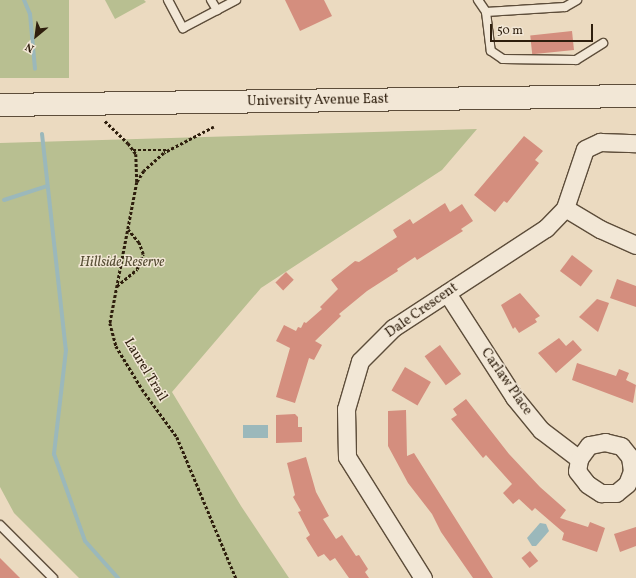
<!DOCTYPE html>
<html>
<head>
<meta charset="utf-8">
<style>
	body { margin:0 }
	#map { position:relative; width:636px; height:578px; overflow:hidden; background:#ebdac0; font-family:Vollkorn,serif }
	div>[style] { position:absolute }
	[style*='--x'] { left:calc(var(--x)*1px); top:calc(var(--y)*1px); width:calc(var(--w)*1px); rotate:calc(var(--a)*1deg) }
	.green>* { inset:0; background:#b8bf91; transform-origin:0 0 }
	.water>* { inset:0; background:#9bb8bb; transform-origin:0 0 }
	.stream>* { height:4px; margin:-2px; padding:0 2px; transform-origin:2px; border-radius:2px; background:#9bb8bb }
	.building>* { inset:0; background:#d48e7e; transform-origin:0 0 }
	.path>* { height:2.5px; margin-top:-1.25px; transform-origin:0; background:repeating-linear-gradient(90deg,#2e1e0d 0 3px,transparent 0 5px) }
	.roads { filter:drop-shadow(1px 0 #5d4d3a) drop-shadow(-1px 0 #5d4d3a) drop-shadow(0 1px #5d4d3a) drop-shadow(0 -1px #5d4d3a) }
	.service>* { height:8px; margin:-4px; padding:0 4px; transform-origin:4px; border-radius:4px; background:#f2e7d6 }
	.minor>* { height:17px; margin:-8.5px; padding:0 8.5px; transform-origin:8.5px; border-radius:8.5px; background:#f2e7d6 }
	.secondary>* { height:22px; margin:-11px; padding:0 11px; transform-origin:11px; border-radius:11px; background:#f2e7d6 }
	span { translate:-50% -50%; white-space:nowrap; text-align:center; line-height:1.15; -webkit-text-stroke:3px #f2e7d6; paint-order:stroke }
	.street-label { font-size:14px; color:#2e1e0d }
	.park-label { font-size:14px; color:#574e35; font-style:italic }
	.north { position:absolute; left:16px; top:16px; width:40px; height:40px; -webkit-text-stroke:3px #f2e7d6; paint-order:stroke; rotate:209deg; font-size:11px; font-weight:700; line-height:16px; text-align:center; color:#2e1e0d }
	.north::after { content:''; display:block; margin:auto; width:14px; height:18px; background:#2e1e0d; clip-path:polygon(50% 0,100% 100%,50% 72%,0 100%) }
	.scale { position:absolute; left:490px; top:24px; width:103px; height:18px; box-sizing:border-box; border:2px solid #2e1e0d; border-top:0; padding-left:5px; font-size:12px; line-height:14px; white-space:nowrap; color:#2e1e0d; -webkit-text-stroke:3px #f2e7d6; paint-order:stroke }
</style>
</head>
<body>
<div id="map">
	<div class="green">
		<div style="left:0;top:0;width:69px;height:78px"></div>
		<div style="clip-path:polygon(105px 0,144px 0,146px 2px,115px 19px)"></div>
		<div style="clip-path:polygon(477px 129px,442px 170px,261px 288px,172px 392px,241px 506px,289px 578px,79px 578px,14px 513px,0 487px,0 143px)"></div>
	</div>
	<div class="water">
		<div style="left:268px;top:425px;width:13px;height:25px;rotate:90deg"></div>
		<div style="clip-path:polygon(540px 523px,546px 524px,549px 531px,536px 546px,532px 546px,527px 538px)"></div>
	</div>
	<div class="stream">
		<div style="--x:24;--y:0;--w:15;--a:67"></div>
		<div style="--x:30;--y:14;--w:55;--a:84.8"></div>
		<div style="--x:42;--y:134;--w:217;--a:83.7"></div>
		<div style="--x:66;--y:350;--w:105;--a:96.6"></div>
		<div style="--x:54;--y:454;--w:92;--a:70.4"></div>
		<div style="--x:85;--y:541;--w:50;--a:48.3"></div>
		<div style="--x:4;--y:200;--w:45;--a:-18"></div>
	</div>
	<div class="building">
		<div style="clip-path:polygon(285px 0,324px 0,332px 16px,300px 31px)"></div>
		<div style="left:572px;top:31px;width:19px;height:42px;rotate:84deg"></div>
		<div style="clip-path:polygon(524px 136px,543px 151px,535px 160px,539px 163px,507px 203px,504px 201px,495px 212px,474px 195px)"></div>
		<div style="clip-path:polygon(445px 203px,450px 212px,462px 204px,473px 221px,461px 229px,463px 231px,417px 260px,415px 257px,397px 269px,398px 271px,367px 291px,339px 314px,341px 316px,315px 341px,322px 345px,314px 360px,309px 358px,295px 403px,276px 397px,290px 348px,276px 341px,284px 325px,296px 331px,298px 327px,301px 328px,304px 322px,306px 323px,322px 309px,320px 307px,338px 289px,331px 280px,355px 261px,359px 262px,397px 237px,393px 230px,410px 219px,413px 224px)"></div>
		<div style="left:572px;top:255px;width:26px;height:20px;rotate:37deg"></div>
		<div style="left:286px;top:272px;width:11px;height:15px;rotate:45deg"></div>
		<div style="clip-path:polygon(617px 279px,636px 286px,636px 307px,610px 298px)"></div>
		<div style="clip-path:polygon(520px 293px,540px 316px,535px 319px,537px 322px,519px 333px,515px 327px,513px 329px,501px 305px)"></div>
		<div style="clip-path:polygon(597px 299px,609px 303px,598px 332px,579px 317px)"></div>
		<div style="clip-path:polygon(559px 338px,566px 346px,573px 340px,582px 350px,556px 373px,538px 353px)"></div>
		<div style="left:440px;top:345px;width:36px;height:19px;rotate:54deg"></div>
		<div style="clip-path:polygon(577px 363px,616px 376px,619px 369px,629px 373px,626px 380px,636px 385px,633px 403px,572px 380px)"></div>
		<div style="left:405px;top:367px;width:30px;height:27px;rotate:30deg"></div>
		<div style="clip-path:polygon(466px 399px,509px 454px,540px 487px,566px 510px,560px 518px,588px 527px,590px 522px,605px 528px,597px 552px,562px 540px,564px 533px,535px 508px,532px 511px,519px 499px,513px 504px,503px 493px,512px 484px,486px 455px,483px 458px,451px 419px,457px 415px,453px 409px)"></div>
		<div style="clip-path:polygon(406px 410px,407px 456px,414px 453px,493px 578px,473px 578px,441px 532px,432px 514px,408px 483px,388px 446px,388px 411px)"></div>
		<div style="clip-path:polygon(295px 414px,298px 417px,298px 427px,302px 427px,302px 442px,276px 443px,276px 415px)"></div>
		<div style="clip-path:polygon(306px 457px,316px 492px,329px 516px,323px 519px,336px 539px,342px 535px,356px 556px,359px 555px,368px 569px,365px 572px,369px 578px,349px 578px,335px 558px,330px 561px,324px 554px,318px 557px,306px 538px,310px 535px,298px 512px,301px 511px,293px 497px,295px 495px,287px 463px)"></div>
		<div style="clip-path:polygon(636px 527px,636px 546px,620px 552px,614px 534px)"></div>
		<div style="left:530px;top:551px;width:13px;height:11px;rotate:51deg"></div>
		<div style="clip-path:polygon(0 558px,20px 578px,0 578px)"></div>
	</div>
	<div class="path">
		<div style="--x:105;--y:121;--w:32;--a:44"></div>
		<div style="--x:128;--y:143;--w:14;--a:54"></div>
		<div style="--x:136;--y:154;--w:28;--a:88"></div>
		<div style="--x:214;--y:127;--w:56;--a:152.5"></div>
		<div style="--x:164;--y:153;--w:27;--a:138"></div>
		<div style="--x:144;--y:171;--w:13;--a:122"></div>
		<div style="--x:137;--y:182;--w:144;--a:100.8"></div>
		<div style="--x:110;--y:323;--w:24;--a:75"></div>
		<div style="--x:116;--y:346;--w:50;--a:58.8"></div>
		<div style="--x:142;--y:389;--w:59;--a:53.9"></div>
		<div style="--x:177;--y:437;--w:153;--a:67.3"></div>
		<div style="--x:133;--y:150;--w:35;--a:0"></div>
		<div style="--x:117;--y:286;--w:26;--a:-40"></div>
		<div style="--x:137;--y:269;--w:16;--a:-68"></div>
		<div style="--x:143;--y:254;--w:12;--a:-110"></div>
		<div style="--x:139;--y:243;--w:17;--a:-130"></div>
	</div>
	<div class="roads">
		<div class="service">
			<div style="--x:168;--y:0;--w:32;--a:62"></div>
			<div style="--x:183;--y:28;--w:60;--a:-27.8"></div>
			<div style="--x:211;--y:0;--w:12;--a:59"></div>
			<div style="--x:478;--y:0;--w:14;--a:56"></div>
			<div style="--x:486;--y:12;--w:79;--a:-3.6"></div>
			<div style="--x:565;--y:7;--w:14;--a:-30"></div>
			<div style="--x:486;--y:12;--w:39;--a:83"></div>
			<div style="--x:491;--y:51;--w:14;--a:34"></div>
			<div style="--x:503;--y:59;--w:73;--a:0.8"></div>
			<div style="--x:576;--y:60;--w:32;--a:-32"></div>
			<div style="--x:0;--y:525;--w:75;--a:45"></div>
		</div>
		<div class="minor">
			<div style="--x:565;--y:208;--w:41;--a:31"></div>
			<div style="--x:600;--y:229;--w:39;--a:24"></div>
			<div style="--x:447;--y:293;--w:124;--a:57.2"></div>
			<div style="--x:514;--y:397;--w:43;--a:50.7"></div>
			<div style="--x:541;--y:430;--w:48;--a:37.3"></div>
			<div style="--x:579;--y:459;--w:12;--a:99"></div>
			<div style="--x:577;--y:471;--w:16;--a:52"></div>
			<div style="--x:587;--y:484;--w:17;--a:33"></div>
			<div style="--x:601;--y:493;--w:15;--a:0"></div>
			<div style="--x:616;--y:493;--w:14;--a:-39"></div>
			<div style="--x:627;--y:484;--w:14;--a:-69"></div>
			<div style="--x:632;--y:471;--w:14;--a:-98"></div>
			<div style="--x:630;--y:457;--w:14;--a:-129"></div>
			<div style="--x:621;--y:446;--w:16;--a:-166"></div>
			<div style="--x:605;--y:442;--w:16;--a:169"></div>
			<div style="--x:589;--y:445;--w:17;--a:126"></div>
			<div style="--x:423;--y:578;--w:143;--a:-122.1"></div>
			<div style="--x:347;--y:457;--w:48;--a:-91.2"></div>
			<div style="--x:346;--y:409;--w:50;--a:-73.7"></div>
			<div style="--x:360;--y:361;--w:47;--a:-45"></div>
			<div style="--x:393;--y:328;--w:183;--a:-33.2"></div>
			<div style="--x:546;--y:228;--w:28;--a:-46"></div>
			<div style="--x:565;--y:208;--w:62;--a:-71.3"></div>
			<div style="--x:585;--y:149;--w:17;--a:-25"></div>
			<div style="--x:600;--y:142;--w:36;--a:2"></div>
		</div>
		<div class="secondary">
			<div style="--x:0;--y:105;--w:636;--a:-0.81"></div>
		</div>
	</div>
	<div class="street-label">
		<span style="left:318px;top:101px;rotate:-1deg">University Avenue East</span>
		<span style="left:422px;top:311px;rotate:-35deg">Dale Crescent</span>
		<span style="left:145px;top:370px;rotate:59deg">Laurel Trail</span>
		<span style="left:506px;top:382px;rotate:55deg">Carlaw Place</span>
	</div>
	<div class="park-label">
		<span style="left:122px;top:263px">Hillside Reserve</span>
	</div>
	<div class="north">N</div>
	<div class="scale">50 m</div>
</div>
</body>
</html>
